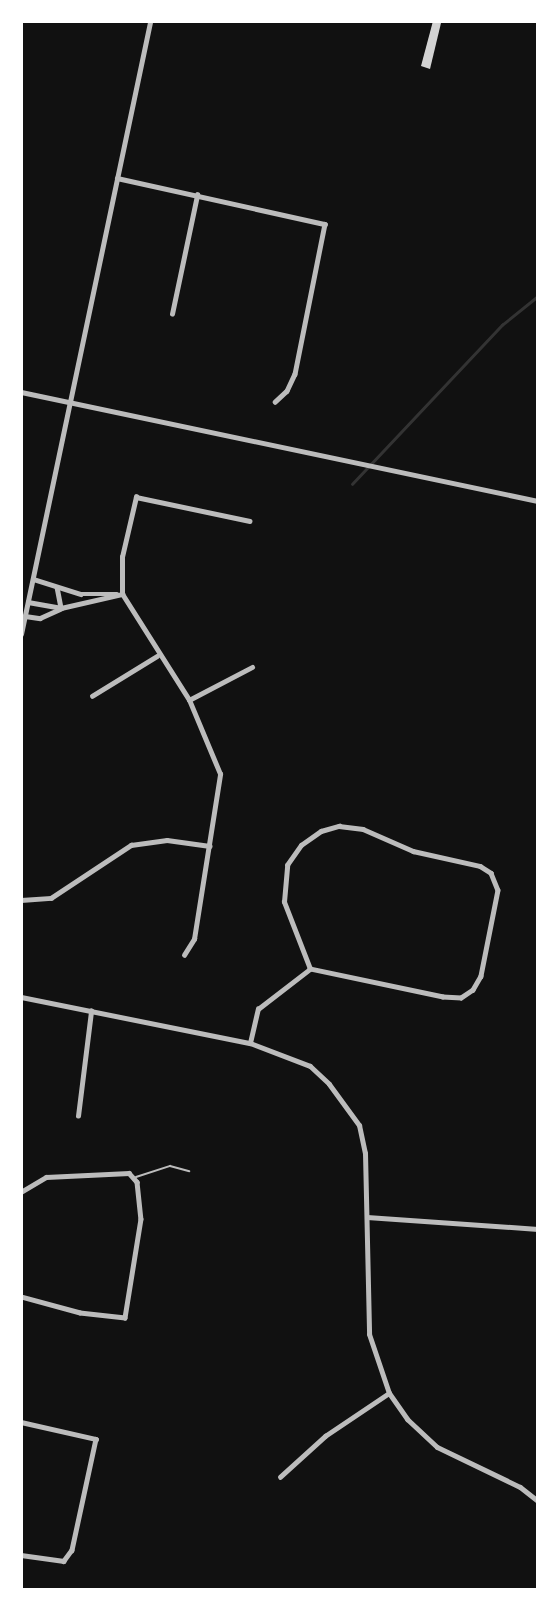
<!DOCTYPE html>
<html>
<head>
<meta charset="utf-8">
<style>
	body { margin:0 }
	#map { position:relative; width:559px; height:1611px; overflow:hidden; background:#111; font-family:"PT Sans Narrow",sans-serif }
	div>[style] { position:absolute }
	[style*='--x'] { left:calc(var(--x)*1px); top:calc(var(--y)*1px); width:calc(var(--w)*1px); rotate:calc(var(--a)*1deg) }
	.stream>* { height:2.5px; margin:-1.25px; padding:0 1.25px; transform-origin:1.25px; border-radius:1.25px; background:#333 }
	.building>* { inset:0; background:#d3d3d3 }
	.service>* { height:2px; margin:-1px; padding:0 1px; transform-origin:1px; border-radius:1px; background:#bcbcbc }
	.minor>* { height:4.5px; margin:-2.25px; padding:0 2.25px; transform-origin:2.25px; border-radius:2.25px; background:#bcbcbc }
	.tertiary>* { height:5px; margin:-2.5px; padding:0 2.5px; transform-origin:2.5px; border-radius:2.5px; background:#bcbcbc }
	span { translate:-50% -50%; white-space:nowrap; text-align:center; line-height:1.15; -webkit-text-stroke:5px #fff; paint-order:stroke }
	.frame { position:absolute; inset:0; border:23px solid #fff; pointer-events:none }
</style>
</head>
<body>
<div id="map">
	<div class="stream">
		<div style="--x:352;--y:484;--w:219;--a:-46.7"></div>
		<div style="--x:502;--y:325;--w:46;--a:-38.9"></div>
	</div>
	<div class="building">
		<div style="clip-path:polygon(433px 21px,441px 23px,430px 69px,421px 66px)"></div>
	</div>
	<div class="service">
		<div style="--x:136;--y:1177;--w:36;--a:-18"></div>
		<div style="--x:170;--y:1166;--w:20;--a:15"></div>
	</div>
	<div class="minor">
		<div style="--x:117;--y:178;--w:213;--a:12.5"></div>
		<div style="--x:325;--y:224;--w:153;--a:101.3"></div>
		<div style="--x:295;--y:374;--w:19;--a:115"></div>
		<div style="--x:287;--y:391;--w:16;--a:137"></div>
		<div style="--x:172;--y:314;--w:122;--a:-78.1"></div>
		<div style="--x:70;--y:402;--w:389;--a:-78.1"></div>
		<div style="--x:33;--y:579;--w:50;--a:17.4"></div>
		<div style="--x:81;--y:594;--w:36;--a:0"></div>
		<div style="--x:57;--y:587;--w:21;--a:79"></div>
		<div style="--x:28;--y:602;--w:34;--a:10"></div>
		<div style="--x:61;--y:608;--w:63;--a:-12.9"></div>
		<div style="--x:25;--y:616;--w:15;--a:8"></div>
		<div style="--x:40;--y:618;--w:22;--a:-24"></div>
		<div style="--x:92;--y:696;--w:76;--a:-31.6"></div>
		<div style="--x:189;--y:700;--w:71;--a:-27.6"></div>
		<div style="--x:339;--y:826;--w:24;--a:7"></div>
		<div style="--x:363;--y:829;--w:55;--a:23.7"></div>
		<div style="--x:413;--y:851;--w:69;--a:12.6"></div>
		<div style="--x:480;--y:866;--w:13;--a:32"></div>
		<div style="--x:491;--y:873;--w:18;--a:68"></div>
		<div style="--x:498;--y:890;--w:88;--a:101.2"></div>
		<div style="--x:481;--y:976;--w:16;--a:120"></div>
		<div style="--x:473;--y:990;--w:14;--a:146"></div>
		<div style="--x:461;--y:998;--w:18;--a:-177"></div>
		<div style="--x:443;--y:997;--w:136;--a:-168.1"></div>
		<div style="--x:310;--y:969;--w:72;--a:-111.2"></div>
		<div style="--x:284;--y:902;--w:37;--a:-85"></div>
		<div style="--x:287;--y:865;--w:24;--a:-55"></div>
		<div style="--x:301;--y:845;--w:24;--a:-35"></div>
		<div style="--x:321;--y:831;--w:19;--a:-16"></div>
		<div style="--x:21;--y:900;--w:30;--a:-4"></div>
		<div style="--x:51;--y:898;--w:96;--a:-33.5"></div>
		<div style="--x:131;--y:845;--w:36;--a:-8"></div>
		<div style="--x:167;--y:840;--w:43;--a:7.9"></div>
		<div style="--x:184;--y:955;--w:19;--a:-58"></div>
		<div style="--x:194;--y:939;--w:167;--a:-81"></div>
		<div style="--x:220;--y:774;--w:80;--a:-112.7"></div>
		<div style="--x:189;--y:700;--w:125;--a:-122.3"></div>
		<div style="--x:122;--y:594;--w:37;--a:-90"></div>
		<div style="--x:122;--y:557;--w:62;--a:-76.9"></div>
		<div style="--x:136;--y:497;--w:116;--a:11.9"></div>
		<div style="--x:250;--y:1043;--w:35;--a:-77"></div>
		<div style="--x:258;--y:1009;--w:66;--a:-37.6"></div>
		<div style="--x:78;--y:1116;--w:106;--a:-82.9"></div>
		<div style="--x:21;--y:1192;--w:29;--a:-31"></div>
		<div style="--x:46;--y:1177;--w:83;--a:-2.8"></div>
		<div style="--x:129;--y:1173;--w:12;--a:48"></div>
		<div style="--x:137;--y:1182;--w:37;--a:84"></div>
		<div style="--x:141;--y:1219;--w:100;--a:99.2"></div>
		<div style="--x:125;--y:1318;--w:45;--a:-173.7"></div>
		<div style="--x:80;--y:1313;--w:61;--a:-164.8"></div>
		<div style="--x:367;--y:1217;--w:171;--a:4"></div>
		<div style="--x:21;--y:1422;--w:77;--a:12.8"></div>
		<div style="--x:96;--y:1439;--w:114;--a:102.2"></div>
		<div style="--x:72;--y:1550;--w:14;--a:126"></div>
		<div style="--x:280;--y:1477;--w:61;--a:-42.3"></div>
		<div style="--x:325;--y:1436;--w:77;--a:-33.9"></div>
		<div style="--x:21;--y:1555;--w:43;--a:7.9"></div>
	</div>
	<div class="tertiary">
		<div style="--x:21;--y:392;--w:528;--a:11.91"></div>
		<div style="--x:21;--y:634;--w:237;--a:-78.1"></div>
		<div style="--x:21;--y:997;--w:234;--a:11.4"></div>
		<div style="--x:250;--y:1043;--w:64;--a:21"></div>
		<div style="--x:310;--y:1066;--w:26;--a:43"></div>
		<div style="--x:329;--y:1084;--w:51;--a:53.8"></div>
		<div style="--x:359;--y:1125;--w:29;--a:78"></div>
		<div style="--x:365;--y:1153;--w:181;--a:88.7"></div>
		<div style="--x:369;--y:1334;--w:62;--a:71.3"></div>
		<div style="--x:389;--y:1393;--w:32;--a:55"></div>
		<div style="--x:407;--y:1419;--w:41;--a:43"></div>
		<div style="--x:437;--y:1447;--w:92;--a:25.7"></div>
		<div style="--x:520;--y:1487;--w:23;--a:38"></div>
	</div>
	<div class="frame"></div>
</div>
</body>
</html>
